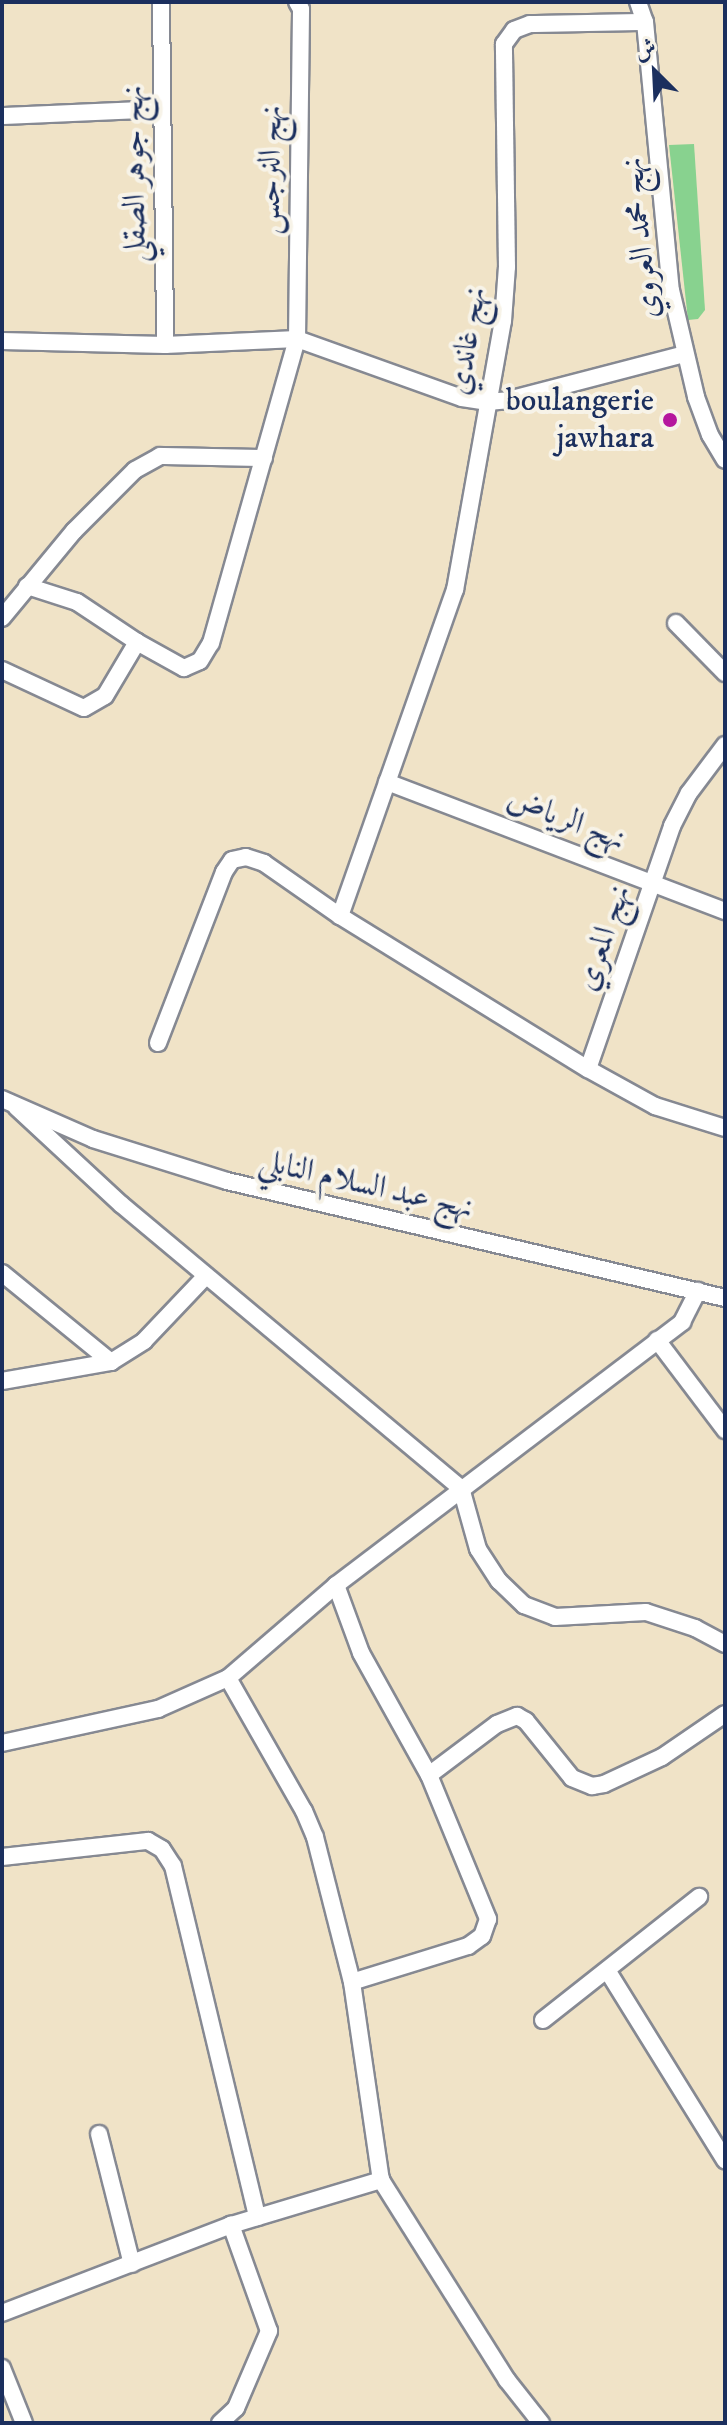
<!DOCTYPE html>
<html>
<head>
<meta charset="utf-8">
<style>
	body { margin:0 }
	#map { position:relative; width:727px; height:2425px; overflow:hidden; background:#f0e3c7; font-family:"IM FELL DW Pica",Amiri,serif }
	div>[style] { position:absolute }
	[style*='--x'] { left:calc(var(--x)*1px); top:calc(var(--y)*1px); width:calc(var(--w)*1px); rotate:calc(var(--a)*1deg) }
	.green>* { inset:0; background:#88d28f }
	.roads { filter:drop-shadow(2px 0 #868992) drop-shadow(-2px 0 #868992) drop-shadow(0 2px #868992) drop-shadow(0 -2px #868992) }
	.minor>* { height:16px; margin:-8px; padding:0 8px; transform-origin:8px; border-radius:8px; background:#fff }
	.dots>* { width:22px; height:22px; translate:-50% -50%; box-sizing:border-box; border:4px solid #f7f3e8; border-radius:50% }
	span { translate:-50% -50%; white-space:nowrap; text-align:center; line-height:1.15; -webkit-text-stroke:8px #f7f3e8; paint-order:stroke }
	.street-label { font-size:32px; color:#1b2f5e }
	.poi-label { font-size:32px; color:#1b2f5e }
	.right { translate:-100% -50%; text-align:right }
	.frame { position:absolute; inset:0; border:4px solid #1b2f5e; pointer-events:none }
	.north { position:absolute; left:615px; top:32px; width:80px; height:80px; -webkit-text-stroke:6px #f7f3e8; paint-order:stroke; rotate:336deg; font-size:22px; font-weight:700; line-height:32px; text-align:center; color:#1b2f5e }
	.north::after { content:''; display:block; margin:auto; width:28px; height:36px; background:#1b2f5e; clip-path:polygon(50% 0,100% 100%,50% 72%,0 100%) }
</style>
</head>
<body>
<div id="map">
	<div class="green">
		<div style="clip-path:polygon(694px 144px,705px 310px,698px 319px,688px 320px,669px 145px)"></div>
	</div>
	<div class="roads">
		<div class="minor">
			<div style="--x:161;--y:2;--w:343;--a:89.3"></div>
			<div style="--x:638;--y:2;--w:21;--a:71"></div>
			<div style="--x:645;--y:22;--w:269;--a:84.5"></div>
			<div style="--x:671;--y:290;--w:110;--a:76.8"></div>
			<div style="--x:696;--y:397;--w:40;--a:69.8"></div>
			<div style="--x:710;--y:435;--w:29;--a:59"></div>
			<div style="--x:2;--y:116;--w:160;--a:-2.5"></div>
			<div style="--x:2;--y:341;--w:163;--a:1.4"></div>
			<div style="--x:165;--y:345;--w:132;--a:-2.6"></div>
			<div style="--x:297;--y:339;--w:175;--a:19.7"></div>
			<div style="--x:462;--y:398;--w:25;--a:9"></div>
			<div style="--x:487;--y:402;--w:21;--a:-5"></div>
			<div style="--x:508;--y:400;--w:182;--a:-14.6"></div>
			<div style="--x:27;--y:586;--w:52;--a:17.7"></div>
			<div style="--x:77;--y:602;--w:72;--a:33.7"></div>
			<div style="--x:2;--y:618;--w:113;--a:-50.4"></div>
			<div style="--x:74;--y:531;--w:86;--a:-45"></div>
			<div style="--x:135;--y:470;--w:29;--a:-29"></div>
			<div style="--x:160;--y:456;--w:104;--a:1.1"></div>
			<div style="--x:676;--y:623;--w:70;--a:45.6"></div>
			<div style="--x:2;--y:670;--w:90;--a:24.9"></div>
			<div style="--x:84;--y:708;--w:24;--a:-30"></div>
			<div style="--x:105;--y:696;--w:63;--a:-59.3"></div>
			<div style="--x:137;--y:642;--w:54;--a:29"></div>
			<div style="--x:184;--y:668;--w:17;--a:-24"></div>
			<div style="--x:200;--y:661;--w:21;--a:-59"></div>
			<div style="--x:211;--y:643;--w:316;--a:-74.2"></div>
			<div style="--x:297;--y:339;--w:330;--a:-89.3"></div>
			<div style="--x:301;--y:9;--w:8;--a:-120"></div>
			<div style="--x:387;--y:782;--w:362;--a:20.9"></div>
			<div style="--x:340;--y:916;--w:346;--a:-70.6"></div>
			<div style="--x:455;--y:590;--w:273;--a:-79.9"></div>
			<div style="--x:503;--y:321;--w:54;--a:-85.8"></div>
			<div style="--x:507;--y:267;--w:223;--a:-90.8"></div>
			<div style="--x:504;--y:44;--w:17;--a:-54"></div>
			<div style="--x:514;--y:30;--w:17;--a:-21"></div>
			<div style="--x:530;--y:24;--w:115;--a:-1"></div>
			<div style="--x:158;--y:1043;--w:183;--a:-68.9"></div>
			<div style="--x:224;--y:872;--w:14;--a:-56"></div>
			<div style="--x:232;--y:860;--w:14;--a:-12"></div>
			<div style="--x:246;--y:857;--w:19;--a:18"></div>
			<div style="--x:264;--y:863;--w:93;--a:34.9"></div>
			<div style="--x:340;--y:916;--w:291;--a:31.7"></div>
			<div style="--x:588;--y:1069;--w:77;--a:28.9"></div>
			<div style="--x:655;--y:1106;--w:73;--a:17.4"></div>
			<div style="--x:588;--y:1069;--w:257;--a:-70.9"></div>
			<div style="--x:672;--y:826;--w:37;--a:-63"></div>
			<div style="--x:689;--y:793;--w:60;--a:-53.1"></div>
			<div style="--x:2;--y:1099;--w:99;--a:23.7"></div>
			<div style="--x:93;--y:1139;--w:140;--a:17.4"></div>
			<div style="--x:227;--y:1181;--w:512;--a:13.22"></div>
			<div style="--x:16;--y:1107;--w:144;--a:42.8"></div>
			<div style="--x:122;--y:1205;--w:442;--a:39.9"></div>
			<div style="--x:461;--y:1488;--w:63;--a:74.4"></div>
			<div style="--x:478;--y:1549;--w:38;--a:57"></div>
			<div style="--x:499;--y:1581;--w:35;--a:44"></div>
			<div style="--x:524;--y:1605;--w:33;--a:21"></div>
			<div style="--x:555;--y:1617;--w:91;--a:-3.1"></div>
			<div style="--x:646;--y:1612;--w:52;--a:18.1"></div>
			<div style="--x:695;--y:1628;--w:34;--a:28"></div>
			<div style="--x:2;--y:1273;--w:141;--a:39.2"></div>
			<div style="--x:657;--y:1340;--w:113;--a:52.9"></div>
			<div style="--x:2;--y:1381;--w:111;--a:-9.9"></div>
			<div style="--x:111;--y:1362;--w:39;--a:-32"></div>
			<div style="--x:144;--y:1341;--w:90;--a:-46.4"></div>
			<div style="--x:336;--y:1585;--w:72;--a:69.8"></div>
			<div style="--x:361;--y:1653;--w:140;--a:60.9"></div>
			<div style="--x:429;--y:1775;--w:156;--a:67.7"></div>
			<div style="--x:488;--y:1919;--w:18;--a:109"></div>
			<div style="--x:482;--y:1936;--w:17;--a:144"></div>
			<div style="--x:468;--y:1946;--w:121;--a:162.8"></div>
			<div style="--x:228;--y:1678;--w:153;--a:60.3"></div>
			<div style="--x:304;--y:1811;--w:28;--a:67"></div>
			<div style="--x:315;--y:1837;--w:150;--a:75.7"></div>
			<div style="--x:352;--y:1982;--w:200;--a:81.7"></div>
			<div style="--x:381;--y:2180;--w:236;--a:57.8"></div>
			<div style="--x:507;--y:2380;--w:55;--a:51.7"></div>
			<div style="--x:2;--y:1743;--w:160;--a:-12.3"></div>
			<div style="--x:158;--y:1709;--w:77;--a:-23.9"></div>
			<div style="--x:228;--y:1678;--w:143;--a:-40.7"></div>
			<div style="--x:336;--y:1585;--w:435;--a:-37.2"></div>
			<div style="--x:682;--y:1322;--w:35;--a:-63"></div>
			<div style="--x:429;--y:1775;--w:85;--a:-36.9"></div>
			<div style="--x:497;--y:1724;--w:22;--a:-22"></div>
			<div style="--x:517;--y:1716;--w:10;--a:29"></div>
			<div style="--x:526;--y:1721;--w:73;--a:51.1"></div>
			<div style="--x:572;--y:1778;--w:22;--a:22"></div>
			<div style="--x:592;--y:1786;--w:12;--a:-9"></div>
			<div style="--x:604;--y:1784;--w:64;--a:-25"></div>
			<div style="--x:662;--y:1757;--w:76;--a:-34.3"></div>
			<div style="--x:2;--y:1857;--w:147;--a:-6.3"></div>
			<div style="--x:148;--y:1841;--w:16;--a:30"></div>
			<div style="--x:162;--y:1849;--w:20;--a:57"></div>
			<div style="--x:173;--y:1866;--w:361;--a:76.5"></div>
			<div style="--x:607;--y:1970;--w:224;--a:58.2"></div>
			<div style="--x:543;--y:2020;--w:199;--a:-38.3"></div>
			<div style="--x:99;--y:2134;--w:134;--a:75.8"></div>
			<div style="--x:2;--y:2313;--w:245;--a:-21"></div>
			<div style="--x:231;--y:2225;--w:157;--a:-16.7"></div>
			<div style="--x:2;--y:2368;--w:59;--a:68.2"></div>
			<div style="--x:220;--y:2423;--w:22;--a:-43"></div>
			<div style="--x:236;--y:2408;--w:84;--a:-66.8"></div>
			<div style="--x:269;--y:2331;--w:113;--a:-109.7"></div>
		</div>
	</div>
	<div class="dots">
		<div style="left:670px;top:420px;background:#b5179e"></div>
	</div>
	<div class="street-label">
		<span style="left:271px;top:170px;rotate:-89deg">نهج النرجس</span>
		<span style="left:135px;top:174px;rotate:-91deg">نهج جوهر الصقلي</span>
		<span style="left:641px;top:238px;rotate:-96deg">نهج محمد العروي</span>
		<span style="left:468px;top:341px;rotate:-81deg">نهج غاندي</span>
		<span style="left:566px;top:820px;rotate:21deg">نهج الرياض</span>
		<span style="left:604px;top:938px;rotate:-71deg">نهج المعري</span>
		<span style="left:366px;top:1185px;rotate:13deg">نهج عبد السلام النابلي</span>
	</div>
	<div class="poi-label">
		<span class="right" style="left:654px;top:420px">boulangerie<br>jawhara</span>
	</div>
	<div class="frame"></div>
	<div class="north">ش</div>
</div>
</body>
</html>
